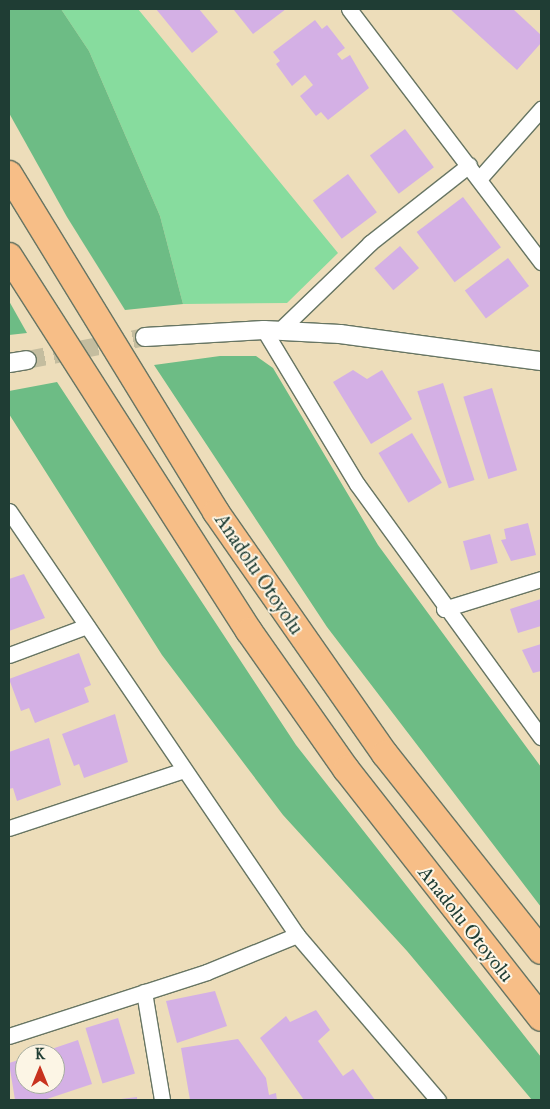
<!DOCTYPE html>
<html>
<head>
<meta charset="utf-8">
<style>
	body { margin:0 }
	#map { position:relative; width:550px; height:1109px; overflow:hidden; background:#edddba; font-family:"IM FELL Great Primer",serif }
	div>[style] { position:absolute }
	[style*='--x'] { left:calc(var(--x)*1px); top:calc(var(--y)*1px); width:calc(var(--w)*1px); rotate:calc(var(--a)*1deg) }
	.green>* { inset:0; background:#87dc9e }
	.forest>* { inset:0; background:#6dbc85 }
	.building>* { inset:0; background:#d4b0e5; transform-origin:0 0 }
	.tertiary-tunnel>* { height:18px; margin-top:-9px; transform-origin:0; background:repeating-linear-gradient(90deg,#c4bd9f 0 18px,transparent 0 27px) }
	.roads { filter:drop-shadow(1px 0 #677563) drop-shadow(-1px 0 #677563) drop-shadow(0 1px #677563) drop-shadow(0 -1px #677563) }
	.minor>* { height:15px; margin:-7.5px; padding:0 7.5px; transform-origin:7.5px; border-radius:7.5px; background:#fff }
	.tertiary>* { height:18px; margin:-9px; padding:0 9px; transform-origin:9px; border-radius:9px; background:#fff }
	.motorway>* { height:26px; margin:-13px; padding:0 13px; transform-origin:13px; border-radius:13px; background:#f7be87 }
	span { translate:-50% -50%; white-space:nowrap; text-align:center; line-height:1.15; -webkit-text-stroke:4px #fcf5e5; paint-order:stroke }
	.street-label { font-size:20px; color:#1f3d34 }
	.frame { position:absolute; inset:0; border:10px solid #1f3d34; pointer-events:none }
	.north { position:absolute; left:15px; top:1044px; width:50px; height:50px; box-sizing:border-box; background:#fcf5e5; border:1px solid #a4ab9e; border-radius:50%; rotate:0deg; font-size:14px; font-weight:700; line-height:20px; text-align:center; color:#1f3d34 }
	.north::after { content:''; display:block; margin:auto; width:18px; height:22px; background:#c8321e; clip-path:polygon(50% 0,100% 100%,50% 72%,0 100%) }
</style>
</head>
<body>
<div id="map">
	<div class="green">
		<div style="clip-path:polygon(61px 9px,138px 9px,338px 253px,287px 303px,183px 304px,160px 216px,89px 51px)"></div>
	</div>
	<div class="forest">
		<div style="clip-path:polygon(9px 9px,61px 9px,89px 51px,160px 216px,183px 304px,125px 310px,67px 217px,9px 113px)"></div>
		<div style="clip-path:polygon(9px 301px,27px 333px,9px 335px)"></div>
		<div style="clip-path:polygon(220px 356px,256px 356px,273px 368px,378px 545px,541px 767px,541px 907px,327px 627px,154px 365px)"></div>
		<div style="clip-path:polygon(57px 382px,296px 745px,541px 1057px,541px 1100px,532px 1100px,407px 951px,283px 815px,162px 655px,9px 414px,9px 391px)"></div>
	</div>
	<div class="building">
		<div style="clip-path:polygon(156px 9px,199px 9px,218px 32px,192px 53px)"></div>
		<div style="clip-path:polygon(286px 9px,253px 34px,234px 10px,235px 9px)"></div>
		<div style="clip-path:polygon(450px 9px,513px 9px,541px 35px,541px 43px,517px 70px)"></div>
		<div style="clip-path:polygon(315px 20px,322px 29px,327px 25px,345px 48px,337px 54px,342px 60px,350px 55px,369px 88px,328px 120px,321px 112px,316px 116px,300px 96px,313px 85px,305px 75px,292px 86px,276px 64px,280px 61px,273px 52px)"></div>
		<div style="left:405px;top:129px;width:48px;height:44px;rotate:53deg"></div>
		<div style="left:348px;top:174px;width:48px;height:44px;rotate:53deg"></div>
		<div style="left:463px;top:197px;width:63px;height:58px;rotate:53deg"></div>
		<div style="left:400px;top:246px;width:29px;height:34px;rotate:49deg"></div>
		<div style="left:508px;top:258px;width:35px;height:54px;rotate:53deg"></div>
		<div style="clip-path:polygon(353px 370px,367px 379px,382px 370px,412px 419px,371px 444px,333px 382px)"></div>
		<div style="left:443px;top:383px;width:102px;height:27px;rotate:72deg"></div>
		<div style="left:492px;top:388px;width:86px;height:30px;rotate:73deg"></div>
		<div style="left:412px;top:433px;width:58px;height:39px;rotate:59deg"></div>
		<div style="clip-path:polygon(528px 523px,536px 555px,511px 561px,501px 540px,506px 539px,504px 529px)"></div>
		<div style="left:490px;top:534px;width:30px;height:28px;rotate:75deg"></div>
		<div style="clip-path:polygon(24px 574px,45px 618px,9px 631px,9px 579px)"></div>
		<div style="clip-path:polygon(541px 599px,541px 626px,518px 633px,510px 609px)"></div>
		<div style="clip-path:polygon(541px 644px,541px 671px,533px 673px,522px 650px)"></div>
		<div style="clip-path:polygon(79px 653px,91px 685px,84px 688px,89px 702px,35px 723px,29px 708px,21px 711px,9px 679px)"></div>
		<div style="clip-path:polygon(115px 714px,128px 762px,84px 778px,79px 764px,74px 766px,62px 734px)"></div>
		<div style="clip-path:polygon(49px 738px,61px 785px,17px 801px,13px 788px,9px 789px,9px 752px)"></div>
		<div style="clip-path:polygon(215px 991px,227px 1026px,177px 1043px,166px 1001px)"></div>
		<div style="clip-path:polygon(316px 1010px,330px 1030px,318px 1041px,343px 1076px,353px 1069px,375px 1100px,304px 1100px,260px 1038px,286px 1016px,290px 1022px)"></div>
		<div style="left:118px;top:1018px;width:58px;height:34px;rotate:73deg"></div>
		<div style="clip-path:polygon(238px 1039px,266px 1078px,269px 1095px,276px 1093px,277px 1100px,190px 1100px,181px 1048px)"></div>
		<div style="clip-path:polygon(78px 1040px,92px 1084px,44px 1100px,15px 1100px,9px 1063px,25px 1058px,25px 1084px,55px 1084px,55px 1054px,37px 1054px)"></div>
		<div style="clip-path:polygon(137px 1097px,137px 1100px,121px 1100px,121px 1099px)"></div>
	</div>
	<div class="tertiary-tunnel">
		<div style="--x:27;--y:360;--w:120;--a:-11"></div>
	</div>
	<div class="roads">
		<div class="minor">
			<div style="--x:349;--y:9;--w:318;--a:52.8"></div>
			<div style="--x:479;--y:179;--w:94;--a:-48.5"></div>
			<div style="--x:264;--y:330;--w:180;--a:58.9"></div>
			<div style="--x:357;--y:484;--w:313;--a:54"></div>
			<div style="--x:279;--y:331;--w:127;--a:-44"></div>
			<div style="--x:370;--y:243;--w:126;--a:-38.2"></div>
			<div style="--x:9;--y:511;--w:513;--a:55.81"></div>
			<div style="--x:297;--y:935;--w:97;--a:157.7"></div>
			<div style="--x:207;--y:972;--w:208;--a:162.1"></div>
			<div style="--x:444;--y:609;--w:102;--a:-17.2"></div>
			<div style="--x:9;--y:655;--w:83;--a:-20.4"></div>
			<div style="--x:9;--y:828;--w:184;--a:-18.3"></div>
			<div style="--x:297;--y:935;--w:217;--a:49.5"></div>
			<div style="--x:144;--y:992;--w:109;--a:80.5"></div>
		</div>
		<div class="tertiary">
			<div style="--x:145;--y:337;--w:119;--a:-3.4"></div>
			<div style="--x:264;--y:330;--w:76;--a:3"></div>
			<div style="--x:340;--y:334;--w:203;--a:7.7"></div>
			<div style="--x:9;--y:363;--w:18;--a:-9"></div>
		</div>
		<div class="motorway">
			<div style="--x:9;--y:174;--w:396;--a:58.5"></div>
			<div style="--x:216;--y:512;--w:295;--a:55.1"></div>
			<div style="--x:385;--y:754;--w:251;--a:51.6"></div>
			<div style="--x:9;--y:256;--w:445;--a:57.4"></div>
			<div style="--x:249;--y:631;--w:169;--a:54.9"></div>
			<div style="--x:346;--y:769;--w:316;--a:51.9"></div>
		</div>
	</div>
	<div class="street-label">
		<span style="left:259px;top:574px;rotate:56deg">Anadolu Otoyolu</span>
		<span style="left:466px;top:924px;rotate:52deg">Anadolu Otoyolu</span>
	</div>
	<div class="frame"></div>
	<div class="north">K</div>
</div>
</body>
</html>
